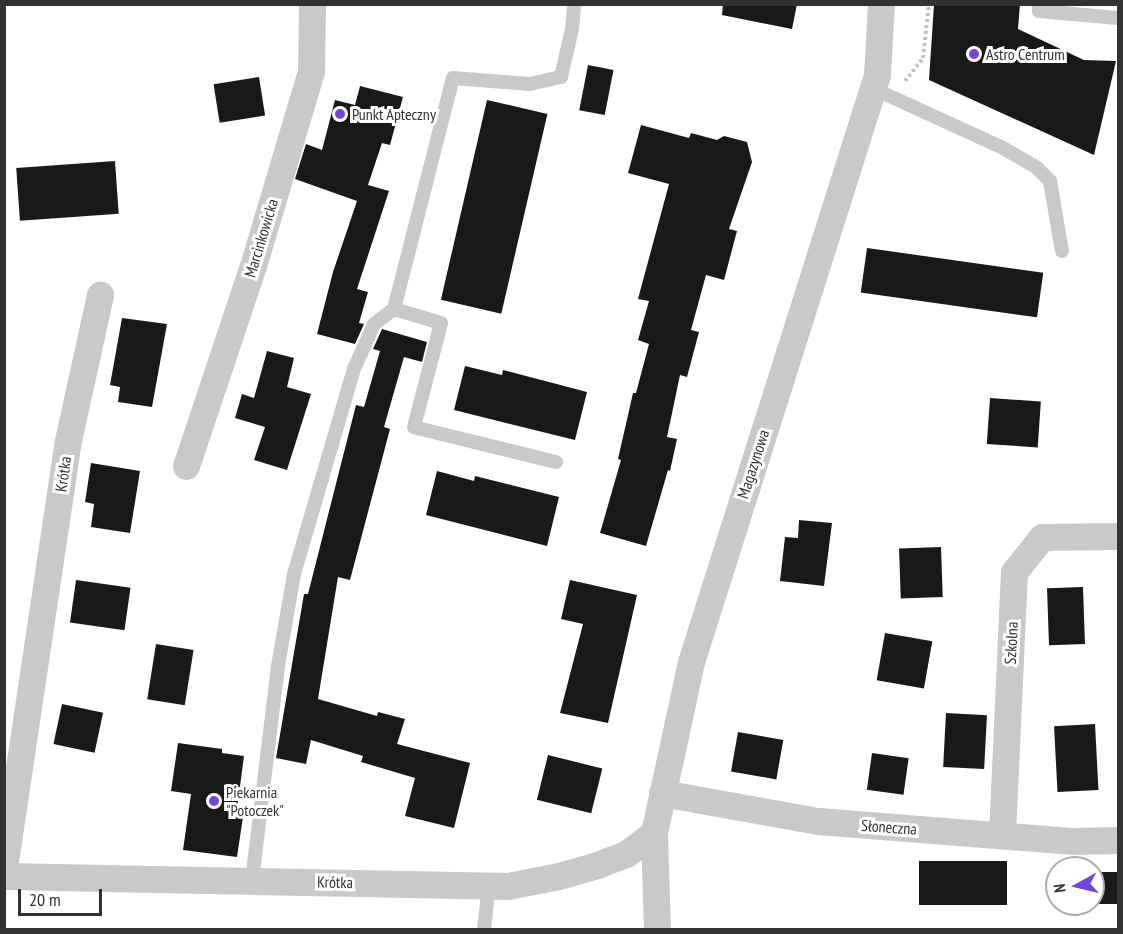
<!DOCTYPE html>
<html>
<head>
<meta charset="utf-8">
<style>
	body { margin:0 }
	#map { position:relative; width:1123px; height:934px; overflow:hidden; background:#fff; font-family:"PT Sans Narrow",sans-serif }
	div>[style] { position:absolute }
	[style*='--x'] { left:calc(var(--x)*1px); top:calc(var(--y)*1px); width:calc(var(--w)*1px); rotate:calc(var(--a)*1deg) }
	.building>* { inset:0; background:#191919; transform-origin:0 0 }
	.path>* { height:4px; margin-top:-2px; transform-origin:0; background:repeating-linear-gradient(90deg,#c2c2c2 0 3px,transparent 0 6px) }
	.service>* { height:14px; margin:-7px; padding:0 7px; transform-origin:7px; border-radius:7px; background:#c9c9c9 }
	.minor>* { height:27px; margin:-13.5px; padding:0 13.5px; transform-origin:13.5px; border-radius:13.5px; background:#c9c9c9 }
	.dots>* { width:16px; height:16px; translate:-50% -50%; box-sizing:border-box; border:3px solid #fff; border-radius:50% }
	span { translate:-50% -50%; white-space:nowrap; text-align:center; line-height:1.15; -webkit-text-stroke:6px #fff; paint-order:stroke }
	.poi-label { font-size:16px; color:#323232 }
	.left { translate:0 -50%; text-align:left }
	.street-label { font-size:16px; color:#323232 }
	.frame { position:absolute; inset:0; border:6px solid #323232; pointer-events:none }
	.north { position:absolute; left:1045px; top:856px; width:60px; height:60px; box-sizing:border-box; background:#fff; border:2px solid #adadad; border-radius:50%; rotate:262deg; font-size:16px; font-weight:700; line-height:24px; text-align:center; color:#323232 }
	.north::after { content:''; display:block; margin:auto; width:21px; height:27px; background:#7644da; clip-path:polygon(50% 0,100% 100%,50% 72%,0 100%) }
	.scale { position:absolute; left:18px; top:889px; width:84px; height:27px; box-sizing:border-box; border:3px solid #323232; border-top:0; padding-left:8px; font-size:18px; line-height:21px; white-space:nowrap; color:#323232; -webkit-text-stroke:4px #fff; paint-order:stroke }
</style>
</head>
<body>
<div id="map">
	<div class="building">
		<div style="clip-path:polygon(723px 4px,797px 4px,792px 29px,722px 15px)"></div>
		<div style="clip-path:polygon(934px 4px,1020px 4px,1018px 29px,1084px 60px,1116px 61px,1094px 155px,929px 80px)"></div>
		<div style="left:588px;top:65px;width:26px;height:46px;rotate:11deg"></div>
		<div style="left:259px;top:77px;width:39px;height:46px;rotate:81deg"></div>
		<div style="clip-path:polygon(360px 86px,403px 97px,390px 145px,382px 143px,368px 185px,389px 191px,357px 289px,368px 292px,359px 323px,364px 324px,355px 344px,317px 334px,333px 272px,357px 201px,295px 179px,306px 144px,322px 150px,335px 100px,355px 105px)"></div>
		<div style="left:487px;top:100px;width:62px;height:205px;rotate:13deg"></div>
		<div style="clip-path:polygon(641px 125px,689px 138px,691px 133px,717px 140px,724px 136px,747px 142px,752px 162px,729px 229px,737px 231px,724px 280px,706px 275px,691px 330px,699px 332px,687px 377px,680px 375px,667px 437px,677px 439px,670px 471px,668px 470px,646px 546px,600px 533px,621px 460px,618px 459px,633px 393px,636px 393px,649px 344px,638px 340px,649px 301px,638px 299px,669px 184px,628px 173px)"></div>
		<div style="left:115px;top:161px;width:53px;height:99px;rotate:86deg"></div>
		<div style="left:867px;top:248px;width:178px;height:45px;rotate:8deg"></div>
		<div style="clip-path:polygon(122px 318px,167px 324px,152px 407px,118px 402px,120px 387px,110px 385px)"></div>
		<div style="clip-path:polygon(382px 329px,427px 342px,422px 362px,404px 357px,384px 427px,390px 429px,350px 580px,338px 577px,318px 699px,377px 716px,378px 712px,405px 719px,397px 744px,470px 763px,454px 828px,405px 816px,415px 778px,361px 762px,363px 756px,311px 740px,306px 764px,276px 758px,304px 594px,308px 594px,356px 405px,364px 407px,380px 351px,373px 349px)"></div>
		<div style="clip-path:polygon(267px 351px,294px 358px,287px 387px,311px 394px,287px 470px,254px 460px,265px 427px,235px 418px,242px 394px,254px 398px)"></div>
		<div style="clip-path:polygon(465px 366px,502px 375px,503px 370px,587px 392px,575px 440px,454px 410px)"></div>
		<div style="left:990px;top:398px;width:51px;height:46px;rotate:4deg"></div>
		<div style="clip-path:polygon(91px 463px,140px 471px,130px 533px,91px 527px,94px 504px,85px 502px)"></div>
		<div style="clip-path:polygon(437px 471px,474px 481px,475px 476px,559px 497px,547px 546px,426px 515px)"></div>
		<div style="clip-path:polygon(799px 520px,832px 523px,824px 586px,780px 581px,785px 537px,798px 538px)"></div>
		<div style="left:941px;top:547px;width:50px;height:42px;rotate:88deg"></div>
		<div style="left:76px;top:580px;width:55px;height:43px;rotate:8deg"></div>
		<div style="clip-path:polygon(570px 580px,637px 595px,608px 723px,560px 713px,583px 624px,561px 619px)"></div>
		<div style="left:1083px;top:587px;width:57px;height:36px;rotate:88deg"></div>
		<div style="left:885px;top:633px;width:48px;height:48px;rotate:10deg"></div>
		<div style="left:156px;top:644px;width:38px;height:56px;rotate:9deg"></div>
		<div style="left:62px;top:704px;width:42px;height:41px;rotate:12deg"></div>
		<div style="left:946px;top:713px;width:41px;height:54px;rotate:3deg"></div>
		<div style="left:1095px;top:724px;width:66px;height:41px;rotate:87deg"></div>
		<div style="left:738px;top:732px;width:46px;height:40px;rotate:10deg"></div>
		<div style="clip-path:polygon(178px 743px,222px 749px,222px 753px,244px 756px,237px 809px,244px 810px,237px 857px,183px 850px,191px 794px,171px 791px)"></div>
		<div style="left:872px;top:753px;width:37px;height:37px;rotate:8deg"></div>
		<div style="left:548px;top:755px;width:56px;height:46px;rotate:14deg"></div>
		<div style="left:919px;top:861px;width:88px;height:44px"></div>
		<div style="left:1119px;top:872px;width:32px;height:26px;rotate:90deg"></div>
	</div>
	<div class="path">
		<div style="--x:905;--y:81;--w:29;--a:-52"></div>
		<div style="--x:923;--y:58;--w:54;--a:-83.7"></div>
	</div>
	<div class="service">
		<div style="--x:1039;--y:4;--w:7;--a:90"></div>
		<div style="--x:1039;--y:11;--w:79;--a:5.1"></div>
		<div style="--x:872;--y:88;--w:144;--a:24.6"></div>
		<div style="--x:1003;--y:148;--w:38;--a:30"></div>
		<div style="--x:1036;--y:167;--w:20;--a:45"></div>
		<div style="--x:1050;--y:181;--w:71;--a:80.3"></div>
		<div style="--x:556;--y:462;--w:146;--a:-166.2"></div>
		<div style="--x:414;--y:427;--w:107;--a:-75.4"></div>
		<div style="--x:441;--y:323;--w:49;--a:-163.4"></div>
		<div style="--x:394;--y:309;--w:238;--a:-75.7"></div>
		<div style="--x:453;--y:78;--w:77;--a:4.5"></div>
		<div style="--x:530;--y:84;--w:32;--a:-13"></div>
		<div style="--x:561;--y:77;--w:49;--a:-77.1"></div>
		<div style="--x:572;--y:29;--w:25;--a:-85"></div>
		<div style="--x:252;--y:881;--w:217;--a:-83.1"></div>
		<div style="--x:278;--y:666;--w:93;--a:-80.1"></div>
		<div style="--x:294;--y:574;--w:214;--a:-73.7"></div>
		<div style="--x:354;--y:369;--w:49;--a:-66"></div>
		<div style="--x:374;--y:324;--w:25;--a:-37"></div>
		<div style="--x:484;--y:930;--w:45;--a:-83.7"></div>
	</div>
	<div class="minor">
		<div style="--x:186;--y:466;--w:211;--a:-71.5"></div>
		<div style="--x:253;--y:266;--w:203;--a:-73.4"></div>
		<div style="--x:311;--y:71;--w:67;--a:-89.1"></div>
		<div style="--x:662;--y:793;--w:158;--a:10.2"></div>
		<div style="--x:818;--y:821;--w:257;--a:4.5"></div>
		<div style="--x:1074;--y:841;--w:44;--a:-1.3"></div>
		<div style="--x:1002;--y:835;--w:263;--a:-87.4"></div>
		<div style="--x:1014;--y:572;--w:45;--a:-51.3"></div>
		<div style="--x:1042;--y:537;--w:76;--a:-0.8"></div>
		<div style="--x:4;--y:868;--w:428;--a:-81.5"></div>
		<div style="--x:67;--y:445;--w:154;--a:-77.6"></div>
		<div style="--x:4;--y:876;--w:504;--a:1.14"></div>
		<div style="--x:508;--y:886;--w:52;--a:-11.1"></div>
		<div style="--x:559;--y:876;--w:40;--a:-16"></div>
		<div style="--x:597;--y:865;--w:31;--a:-21"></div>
		<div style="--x:626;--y:854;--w:35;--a:-37"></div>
		<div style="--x:657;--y:930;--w:97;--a:-91.8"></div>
		<div style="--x:654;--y:833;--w:175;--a:-77.8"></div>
		<div style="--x:691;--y:662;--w:616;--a:-72.42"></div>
		<div style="--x:877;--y:75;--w:71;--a:-86.8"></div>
	</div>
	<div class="dots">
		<div style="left:974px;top:54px;background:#7644da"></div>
		<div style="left:340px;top:114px;background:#7644da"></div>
		<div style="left:214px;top:801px;background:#7644da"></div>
	</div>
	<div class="poi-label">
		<span class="left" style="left:986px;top:54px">Astro Centrum</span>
		<span class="left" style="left:352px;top:114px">Punkt Apteczny</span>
		<span class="left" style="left:226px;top:801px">Piekarnia<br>"Potoczek"</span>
	</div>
	<div class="street-label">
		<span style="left:261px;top:238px;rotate:-73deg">Marcinkowicka</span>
		<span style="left:753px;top:464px;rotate:-72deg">Magazynowa</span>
		<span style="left:63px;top:474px;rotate:-82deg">Krótka</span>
		<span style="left:1011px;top:643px;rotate:-87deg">Szkolna</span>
		<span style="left:889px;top:827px;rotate:4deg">Słoneczna</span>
		<span style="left:335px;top:882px;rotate:1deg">Krótka</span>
	</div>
	<div class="frame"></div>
	<div class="north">N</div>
	<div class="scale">20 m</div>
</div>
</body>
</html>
